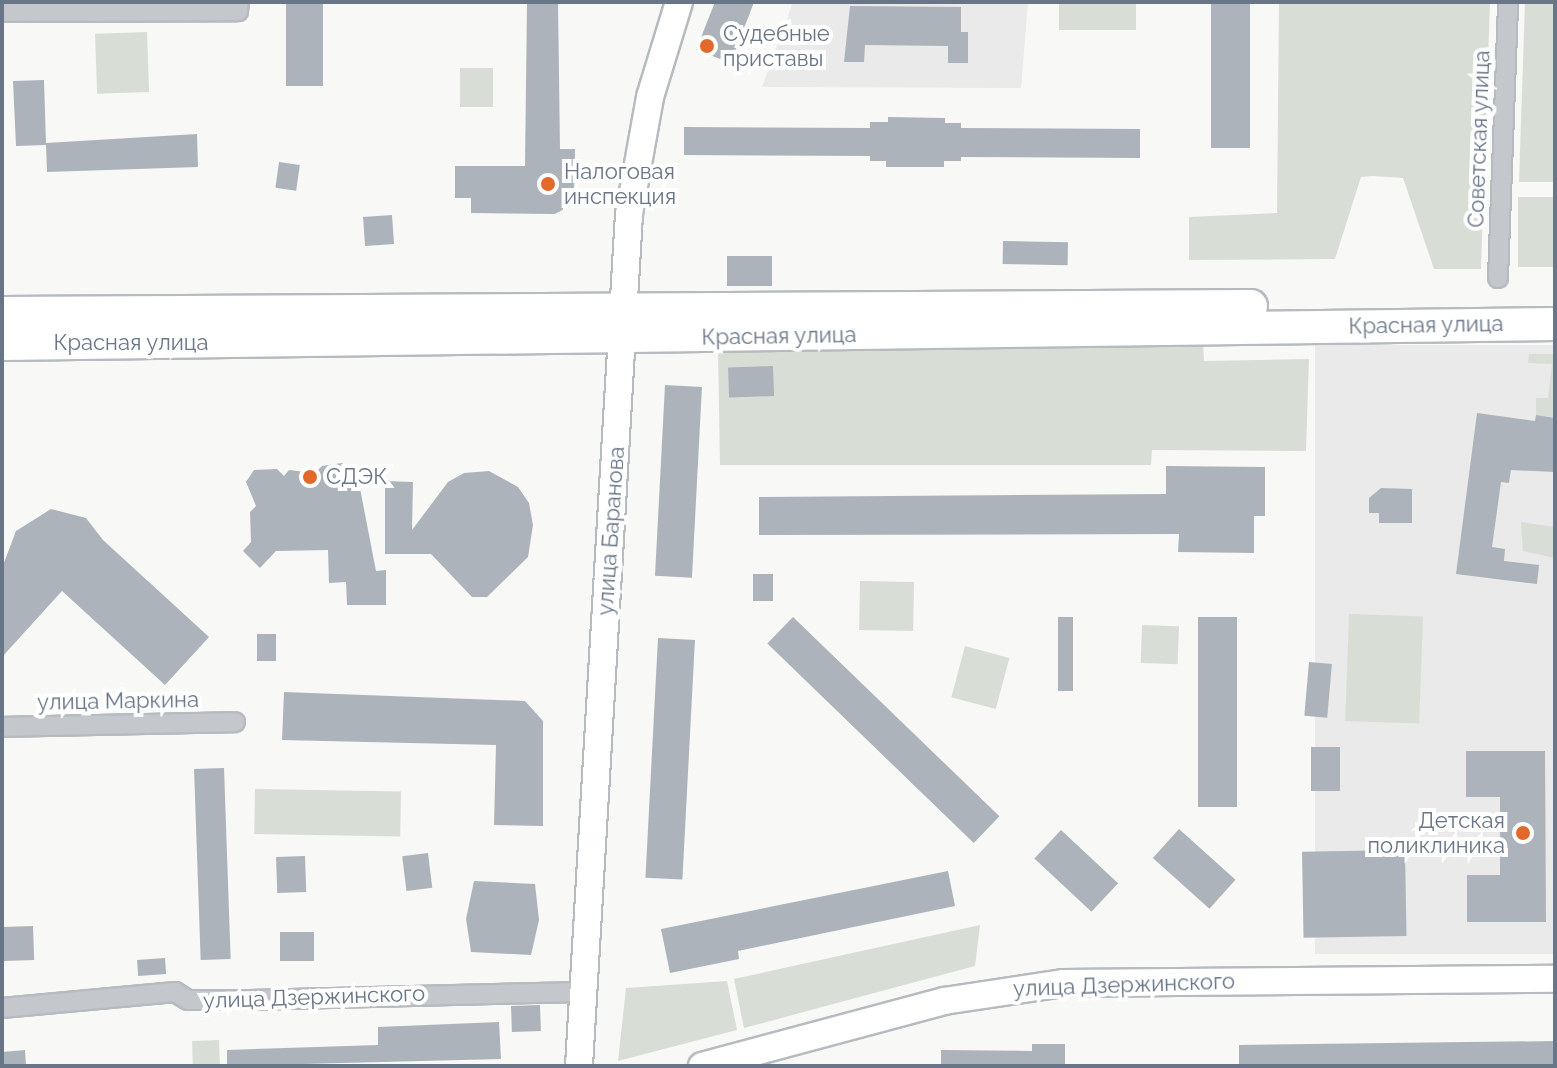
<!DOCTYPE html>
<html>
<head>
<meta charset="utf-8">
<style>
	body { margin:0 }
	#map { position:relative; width:1557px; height:1068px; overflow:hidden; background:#f8f9f6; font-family:Raleway,sans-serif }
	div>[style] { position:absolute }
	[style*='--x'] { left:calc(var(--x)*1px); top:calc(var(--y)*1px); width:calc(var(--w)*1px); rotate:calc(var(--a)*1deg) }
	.built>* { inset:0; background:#e9eae9; transform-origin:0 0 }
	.green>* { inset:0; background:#d8ded5; transform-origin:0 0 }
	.building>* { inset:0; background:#acb3ba; transform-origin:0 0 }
	.roads { filter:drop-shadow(2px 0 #b6bbc0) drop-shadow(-2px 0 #b6bbc0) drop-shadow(0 2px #b6bbc0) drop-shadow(0 -2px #b6bbc0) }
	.street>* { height:18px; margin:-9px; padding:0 9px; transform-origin:9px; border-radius:9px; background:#c4c7cb }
	.secondary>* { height:26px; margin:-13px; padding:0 13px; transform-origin:13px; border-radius:13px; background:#fff }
	.highway>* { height:32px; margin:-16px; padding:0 16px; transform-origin:16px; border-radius:16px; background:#fff }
	.dots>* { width:22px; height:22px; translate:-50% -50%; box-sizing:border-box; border:4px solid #fff; border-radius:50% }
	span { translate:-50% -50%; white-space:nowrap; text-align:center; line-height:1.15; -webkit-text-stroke:8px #fff; paint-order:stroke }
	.poi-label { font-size:22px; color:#687687 }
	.left { translate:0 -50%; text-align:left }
	.right { translate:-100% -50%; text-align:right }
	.street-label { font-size:22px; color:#687687 }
	.frame { position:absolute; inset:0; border:4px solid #687687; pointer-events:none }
</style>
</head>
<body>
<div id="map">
	<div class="built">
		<div style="clip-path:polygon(793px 2px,1028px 2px,1021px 88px,762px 87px)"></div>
		<div style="left:1555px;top:345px;width:609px;height:240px;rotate:90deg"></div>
	</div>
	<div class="green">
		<div style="left:1059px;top:2px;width:77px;height:28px"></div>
		<div style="clip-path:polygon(1279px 2px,1490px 2px,1481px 269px,1434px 269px,1403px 178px,1373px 176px,1361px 177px,1335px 259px,1189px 260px,1189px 217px,1277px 213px)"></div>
		<div style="clip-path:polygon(1525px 2px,1555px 2px,1555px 182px,1519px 182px)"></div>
		<div style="left:147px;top:32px;width:60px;height:52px;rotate:88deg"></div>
		<div style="left:460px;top:68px;width:33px;height:39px"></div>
		<div style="left:1518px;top:197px;width:37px;height:70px"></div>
		<div style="clip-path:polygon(1203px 341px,1204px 361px,1309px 359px,1306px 451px,1152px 450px,1151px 465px,720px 465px,718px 351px)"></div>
		<div style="clip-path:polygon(1529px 354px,1555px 354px,1555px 418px,1536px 415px,1536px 398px,1548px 398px,1552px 364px,1528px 363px)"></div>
		<div style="clip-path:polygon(1521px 522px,1555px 527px,1555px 558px,1523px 551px)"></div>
		<div style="left:860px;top:581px;width:54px;height:49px;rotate:1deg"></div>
		<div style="left:1349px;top:614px;width:74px;height:107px;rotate:2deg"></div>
		<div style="left:1142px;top:625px;width:37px;height:38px;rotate:2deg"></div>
		<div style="left:965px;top:646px;width:46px;height:53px;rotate:15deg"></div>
		<div style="left:255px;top:789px;width:146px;height:45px;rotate:1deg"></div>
		<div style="clip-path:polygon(980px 925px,975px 966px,744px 1028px,734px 979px)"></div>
		<div style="clip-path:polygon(727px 981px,737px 1030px,618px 1061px,626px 988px)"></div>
		<div style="left:219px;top:1040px;width:26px;height:27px;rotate:88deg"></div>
	</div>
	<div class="building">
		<div style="left:286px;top:2px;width:37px;height:84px"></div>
		<div style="clip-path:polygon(527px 2px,558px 2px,560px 149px,575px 149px,574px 194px,566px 208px,555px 214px,471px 213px,471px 198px,455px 198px,455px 166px,525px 166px)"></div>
		<div style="clip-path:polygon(715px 2px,754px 2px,731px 63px,696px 50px)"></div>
		<div style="left:1211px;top:2px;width:39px;height:146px"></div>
		<div style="clip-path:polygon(850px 6px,961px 7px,961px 32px,968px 32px,968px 63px,948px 63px,948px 46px,865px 45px,864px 62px,844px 62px)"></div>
		<div style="clip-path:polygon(44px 80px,46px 143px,197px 134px,198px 167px,47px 172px,46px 145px,16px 146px,13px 81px)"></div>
		<div style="clip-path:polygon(888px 117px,945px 118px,945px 123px,961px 123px,961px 128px,1140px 129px,1140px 158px,961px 157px,961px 161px,944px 161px,944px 167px,886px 167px,886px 161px,870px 161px,870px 156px,684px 155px,684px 127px,870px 128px,870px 122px,888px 122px)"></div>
		<div style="left:279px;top:162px;width:21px;height:26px;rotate:8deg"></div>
		<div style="left:392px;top:215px;width:29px;height:29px;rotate:86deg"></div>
		<div style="left:1003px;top:241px;width:65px;height:23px;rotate:1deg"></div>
		<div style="left:772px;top:256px;width:30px;height:45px;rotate:90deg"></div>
		<div style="left:773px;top:366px;width:30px;height:45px;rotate:88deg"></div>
		<div style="left:665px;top:385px;width:37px;height:191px;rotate:3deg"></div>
		<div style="clip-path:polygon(1477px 413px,1535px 421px,1536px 415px,1555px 418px,1555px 472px,1511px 470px,1509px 483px,1501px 482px,1492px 547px,1505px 549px,1504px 561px,1539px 565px,1537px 584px,1456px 574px)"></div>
		<div style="clip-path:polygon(342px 463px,358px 478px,376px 571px,386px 570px,386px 605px,347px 605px,346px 582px,329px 583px,328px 550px,276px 551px,260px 568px,243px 551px,251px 542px,250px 512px,256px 506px,246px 482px,254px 470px,277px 469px,284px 476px,289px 470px,315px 473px,322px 466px)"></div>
		<div style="clip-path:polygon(1166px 466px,1265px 467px,1265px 516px,1254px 516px,1254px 553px,1178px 552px,1179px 534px,759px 535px,759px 497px,1166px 494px)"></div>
		<div style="clip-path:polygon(489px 471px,518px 487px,529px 503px,533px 525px,528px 557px,487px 597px,472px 597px,431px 554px,385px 554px,385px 481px,413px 482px,412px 530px,448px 482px,464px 473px)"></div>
		<div style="clip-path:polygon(1381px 488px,1412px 489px,1412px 523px,1379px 523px,1379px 513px,1369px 513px,1369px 498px)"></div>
		<div style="clip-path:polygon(51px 509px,86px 518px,103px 540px,209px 637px,165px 685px,62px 591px,2px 657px,2px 568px,16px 531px)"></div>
		<div style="left:753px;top:574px;width:20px;height:27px"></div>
		<div style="left:793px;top:617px;width:287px;height:37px;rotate:44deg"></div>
		<div style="left:1058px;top:617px;width:15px;height:74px"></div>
		<div style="left:1237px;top:617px;width:190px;height:39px;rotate:90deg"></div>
		<div style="left:257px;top:634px;width:19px;height:27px"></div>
		<div style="left:658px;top:638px;width:37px;height:240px;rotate:3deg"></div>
		<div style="left:1309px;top:662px;width:23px;height:54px;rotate:5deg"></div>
		<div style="clip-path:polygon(284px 692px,525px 701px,543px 721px,543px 826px,494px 825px,496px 745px,282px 740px)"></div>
		<div style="left:1311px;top:747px;width:29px;height:44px"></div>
		<div style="clip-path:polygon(1466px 751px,1545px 751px,1546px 922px,1467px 922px,1467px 875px,1500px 875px,1500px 797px,1466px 797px)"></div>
		<div style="left:224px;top:768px;width:191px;height:30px;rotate:88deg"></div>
		<div style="left:1179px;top:829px;width:76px;height:39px;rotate:42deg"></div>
		<div style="left:1061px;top:830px;width:78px;height:39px;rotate:43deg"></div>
		<div style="left:1405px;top:850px;width:86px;height:103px;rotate:89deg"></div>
		<div style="left:428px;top:853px;width:35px;height:26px;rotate:83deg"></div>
		<div style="left:305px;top:856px;width:36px;height:29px;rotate:88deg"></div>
		<div style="clip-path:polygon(948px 871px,955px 906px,738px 951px,739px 959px,670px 973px,661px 929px)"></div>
		<div style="clip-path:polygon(474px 881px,535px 884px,539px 920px,531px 955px,471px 952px,466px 919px)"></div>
		<div style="left:33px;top:926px;width:34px;height:31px;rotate:88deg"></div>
		<div style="left:314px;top:932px;width:29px;height:34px;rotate:90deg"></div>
		<div style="left:165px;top:958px;width:16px;height:28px;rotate:86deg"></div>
		<div style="left:540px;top:1005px;width:26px;height:29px;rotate:88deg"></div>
		<div style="clip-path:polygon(499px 1022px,501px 1059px,227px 1066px,227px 1050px,378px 1045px,378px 1027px)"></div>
		<div style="clip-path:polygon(1555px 1041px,1555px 1066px,1239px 1066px,1239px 1045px)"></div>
		<div style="clip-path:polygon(1032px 1044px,1065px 1044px,1065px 1066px,941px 1066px,941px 1050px,1032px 1051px)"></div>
		<div style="clip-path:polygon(25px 1050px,26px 1066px,2px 1066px,2px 1052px)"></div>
	</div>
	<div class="roads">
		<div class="street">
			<div style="--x:2;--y:12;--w:236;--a:-0.2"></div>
			<div style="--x:238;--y:11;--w:9;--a:-84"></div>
			<div style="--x:1498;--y:278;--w:276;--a:-87.9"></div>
			<div style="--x:2;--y:727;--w:233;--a:-1.2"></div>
			<div style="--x:2;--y:1008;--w:174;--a:-5.3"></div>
			<div style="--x:175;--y:992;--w:15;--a:32"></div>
			<div style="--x:188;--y:1000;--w:62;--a:0"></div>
			<div style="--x:250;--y:1000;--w:331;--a:-1.4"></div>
		</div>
		<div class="secondary">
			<div style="--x:579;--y:1066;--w:853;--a:-86.64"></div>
			<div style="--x:629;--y:214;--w:119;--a:-79.8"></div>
			<div style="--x:650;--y:97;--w:99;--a:-73"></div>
			<div style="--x:702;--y:1066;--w:251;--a:-15"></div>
			<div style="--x:944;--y:1001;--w:120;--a:-8.6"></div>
			<div style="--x:1063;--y:983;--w:492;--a:-0.5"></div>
		</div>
		<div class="highway">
			<div style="--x:2;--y:313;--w:1249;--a:-0.32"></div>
			<div style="--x:2;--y:344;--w:1553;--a:-0.74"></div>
		</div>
	</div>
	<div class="dots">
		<div style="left:707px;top:46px;background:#e3692b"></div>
		<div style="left:548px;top:184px;background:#e3692b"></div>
		<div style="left:310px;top:477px;background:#e3692b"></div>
		<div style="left:1523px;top:833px;background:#e3692b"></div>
	</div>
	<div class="poi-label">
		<span class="left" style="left:723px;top:46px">Судебные<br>приставы</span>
		<span class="left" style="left:564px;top:184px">Налоговая<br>инспекция</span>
		<span class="left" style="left:326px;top:477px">СДЭК</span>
		<span class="right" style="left:1505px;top:833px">Детская<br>поликлиника</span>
	</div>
	<div class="street-label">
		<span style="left:1479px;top:139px;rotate:-88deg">Советская улица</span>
		<span style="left:1426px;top:325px;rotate:-1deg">Красная улица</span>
		<span style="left:779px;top:336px;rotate:-1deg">Красная улица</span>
		<span style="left:131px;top:343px">Красная улица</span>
		<span style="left:611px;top:531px;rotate:-86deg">улица Баранова</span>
		<span style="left:118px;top:701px;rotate:-1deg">улица Маркина</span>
		<span style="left:1124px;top:985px;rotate:-2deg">улица Дзержинского</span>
		<span style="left:314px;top:997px;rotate:-2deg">улица Дзержинского</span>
	</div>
	<div class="frame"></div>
</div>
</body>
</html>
